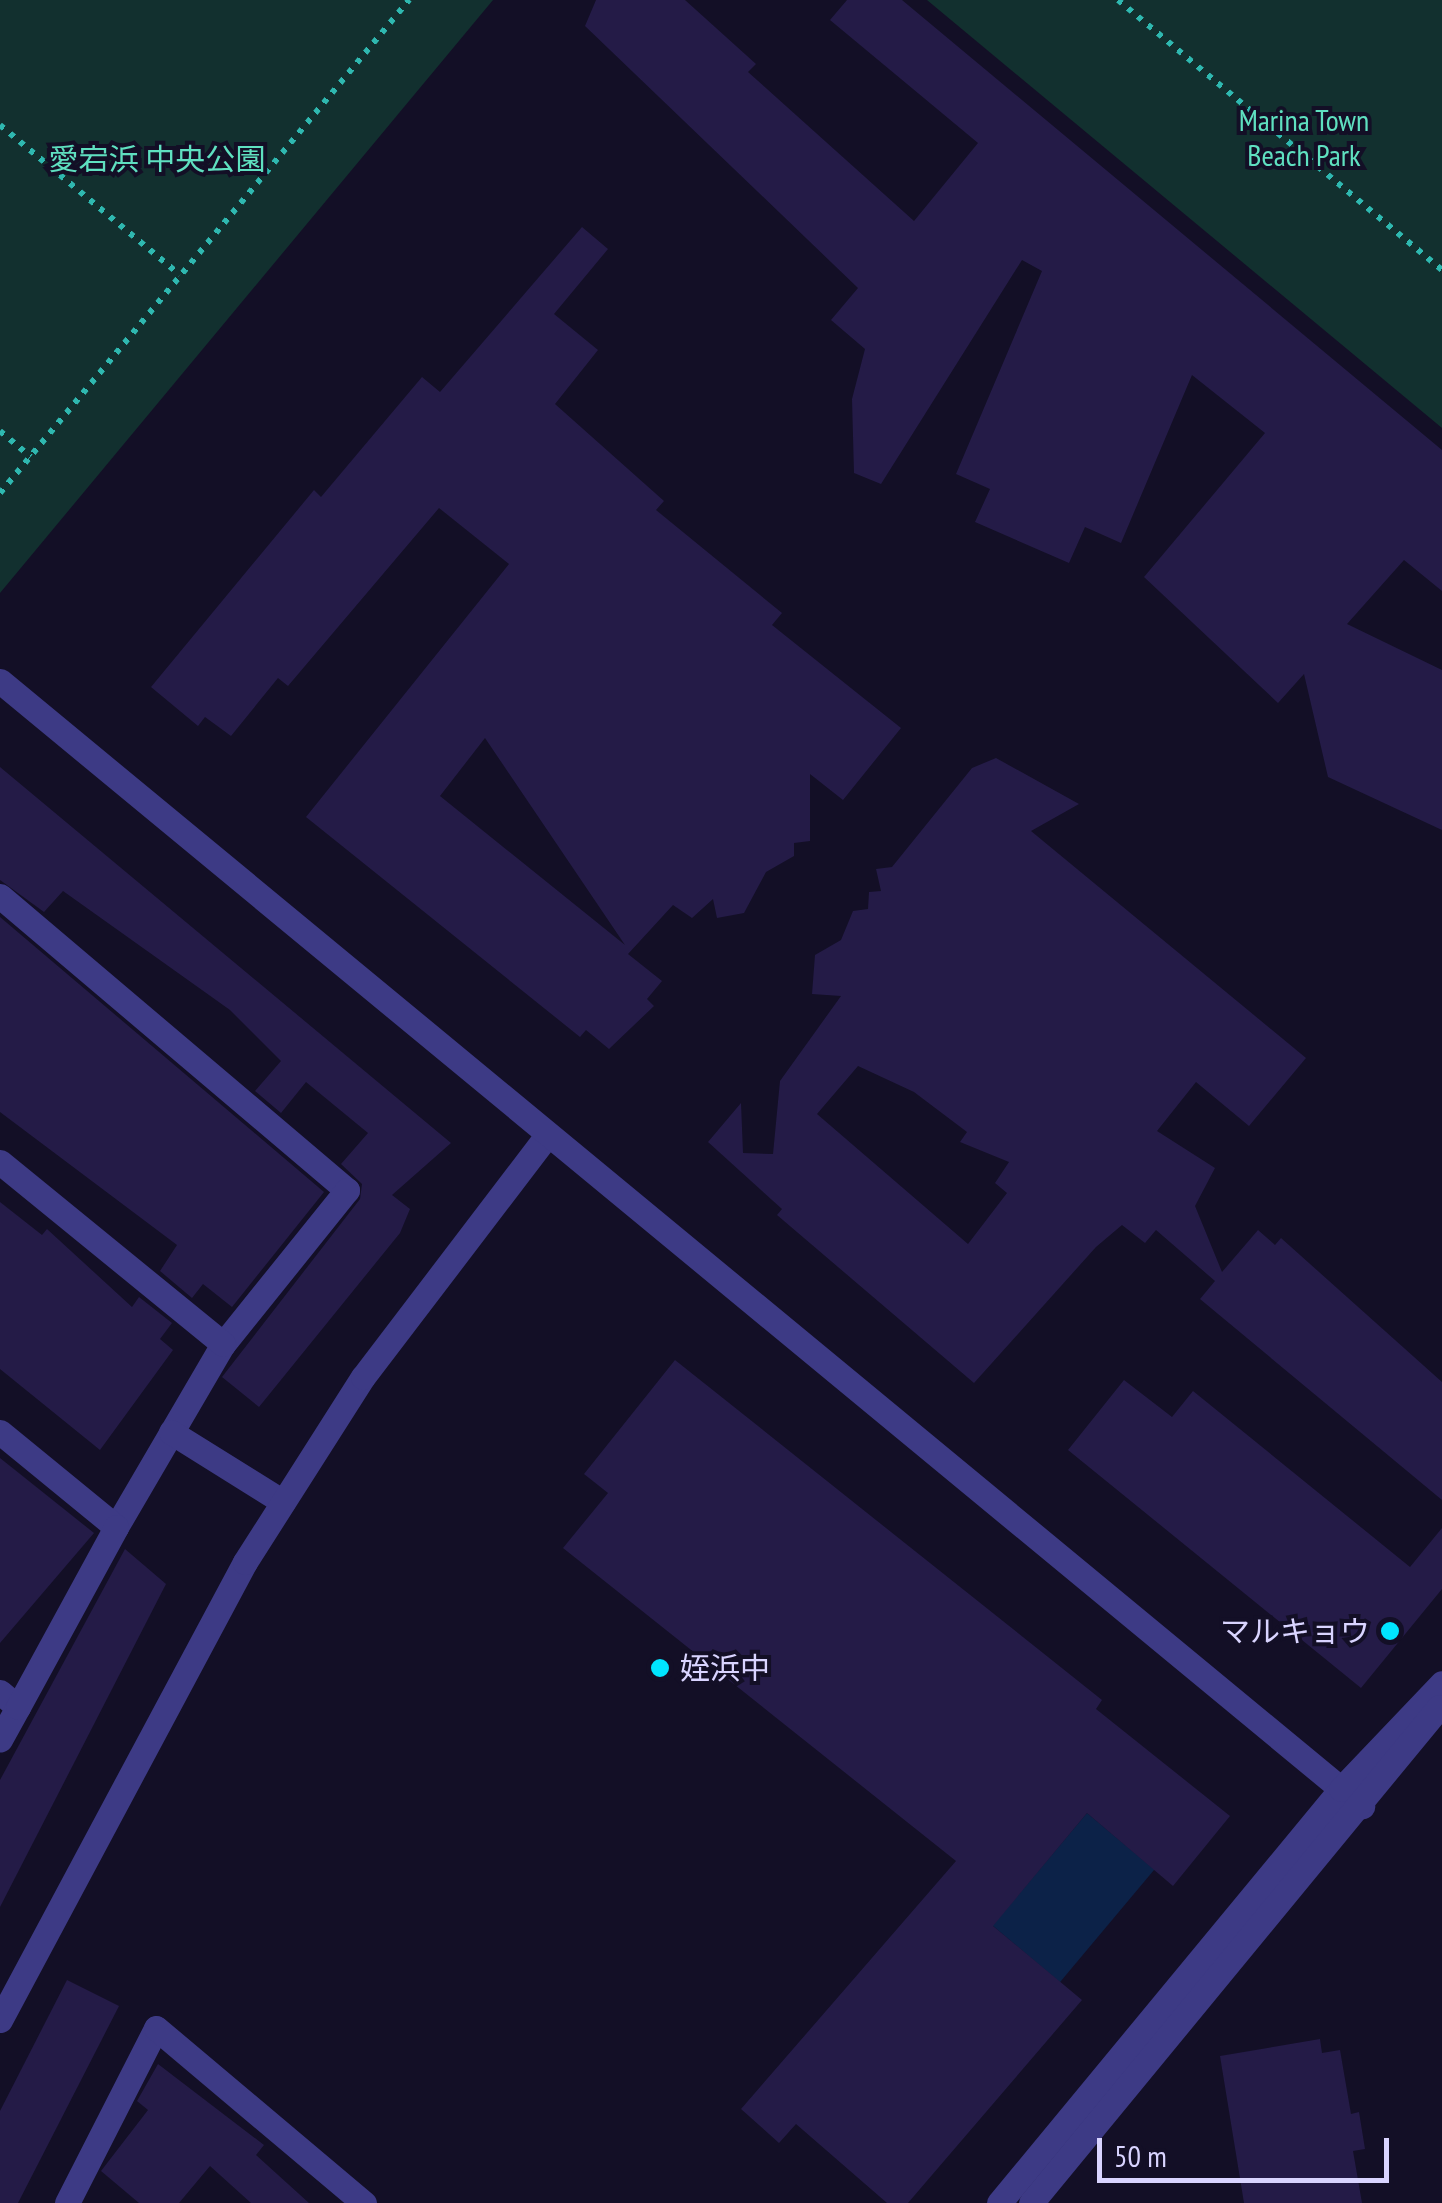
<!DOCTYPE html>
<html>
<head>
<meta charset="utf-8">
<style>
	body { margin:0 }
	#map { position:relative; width:1442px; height:2203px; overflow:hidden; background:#130f26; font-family:"PT Sans Narrow","Noto Sans JP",sans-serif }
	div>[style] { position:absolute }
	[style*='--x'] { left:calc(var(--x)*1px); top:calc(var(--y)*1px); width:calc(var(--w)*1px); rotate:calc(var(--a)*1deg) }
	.green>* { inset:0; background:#12302f }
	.water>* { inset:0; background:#0c2248; transform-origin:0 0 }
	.building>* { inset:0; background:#241b47 }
	.path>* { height:6px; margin-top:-3px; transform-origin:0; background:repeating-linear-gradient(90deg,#2fb8b0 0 5px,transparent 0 13px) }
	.minor>* { height:25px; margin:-12.5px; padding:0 12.5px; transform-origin:12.5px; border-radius:12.5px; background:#3d3a85 }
	.tertiary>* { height:25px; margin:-12.5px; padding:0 12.5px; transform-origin:12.5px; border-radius:12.5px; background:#3d3a85 }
	.dots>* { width:28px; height:28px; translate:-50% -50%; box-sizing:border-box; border:5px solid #130f26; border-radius:50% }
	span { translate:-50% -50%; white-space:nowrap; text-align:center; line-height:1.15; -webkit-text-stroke:8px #130f26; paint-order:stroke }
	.park-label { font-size:30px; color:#5fe0c0 }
	.poi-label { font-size:30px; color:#d9d4ff }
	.right { translate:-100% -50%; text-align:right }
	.left { translate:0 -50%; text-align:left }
	.scale { position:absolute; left:1097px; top:2138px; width:292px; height:45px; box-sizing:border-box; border:5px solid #d9d4ff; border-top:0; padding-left:12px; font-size:30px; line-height:35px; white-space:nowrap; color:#d9d4ff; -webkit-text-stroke:8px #130f26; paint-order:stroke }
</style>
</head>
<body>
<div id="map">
	<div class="green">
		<div style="clip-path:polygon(0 0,493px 0,0 593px)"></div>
		<div style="clip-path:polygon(927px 0,1442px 0,1442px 428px)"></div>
	</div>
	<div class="water">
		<div style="left:1087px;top:1813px;width:88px;height:147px;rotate:40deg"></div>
	</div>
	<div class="building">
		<div style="clip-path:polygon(596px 0,685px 0,756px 64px,748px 72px,914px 221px,978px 143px,830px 20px,847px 0,902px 0,1442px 450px,1442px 591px,1404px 560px,1347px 624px,1442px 670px,1442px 830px,1328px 777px,1304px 674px,1278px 703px,1144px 577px,1265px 433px,1192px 375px,1121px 543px,1085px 527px,1069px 563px,975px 522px,990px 489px,956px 474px,1042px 271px,1022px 260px,881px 484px,854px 473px,852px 399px,865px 349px,831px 320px,858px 288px,585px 26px)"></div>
		<div style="clip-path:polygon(evenodd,582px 227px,608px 249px,554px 314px,598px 350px,555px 404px,664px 501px,656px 510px,782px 613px,772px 625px,901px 728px,843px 800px,810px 774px,810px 841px,794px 843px,794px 856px,766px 872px,744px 913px,717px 918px,713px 899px,692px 918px,673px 905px,628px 954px,662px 981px,647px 999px,654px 1006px,609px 1049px,586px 1030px,580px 1037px,306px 817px,509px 564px,439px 508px,288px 686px,278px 678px,231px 736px,205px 717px,198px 726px,151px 687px,314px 490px,321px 497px,422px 377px,440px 392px,582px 227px,485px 738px,625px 945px,440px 796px,485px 738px)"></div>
		<div style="clip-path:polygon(evenodd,996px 758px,1079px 804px,1031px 831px,1306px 1058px,1249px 1126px,1196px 1082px,1157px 1131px,1215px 1168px,1195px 1206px,1222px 1272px,1258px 1230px,1275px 1245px,1281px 1238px,1442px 1382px,1442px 1500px,1200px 1299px,1215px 1281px,1156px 1230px,1145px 1243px,1122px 1225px,1096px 1247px,974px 1383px,777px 1215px,782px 1209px,708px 1142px,741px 1103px,743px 1153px,773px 1154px,780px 1081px,841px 996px,812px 994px,815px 955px,841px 940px,853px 911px,868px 909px,869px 892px,881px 891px,876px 869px,892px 867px,972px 768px,996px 758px,858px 1066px,914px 1092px,967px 1132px,960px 1142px,1009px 1162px,995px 1183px,1007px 1193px,968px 1244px,817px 1114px,858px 1066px)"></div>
		<div style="clip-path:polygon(0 767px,451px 1143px,392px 1195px,410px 1209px,400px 1233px,259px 1407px,222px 1377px,360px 1199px,362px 1184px,341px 1164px,368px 1133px,306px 1082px,281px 1113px,255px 1091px,281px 1061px,230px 1010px,63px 891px,44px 912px,0 880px)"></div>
		<div style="clip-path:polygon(0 917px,324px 1192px,232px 1307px,203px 1284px,192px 1298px,160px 1271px,177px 1245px,0 1112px)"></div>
		<div style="clip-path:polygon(0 1202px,42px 1235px,47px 1229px,132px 1307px,139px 1297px,172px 1323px,160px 1339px,173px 1350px,100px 1450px,0 1369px)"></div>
		<div style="clip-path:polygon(675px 1360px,1102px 1700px,1096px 1709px,1230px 1816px,1173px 1886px,1087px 1813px,993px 1926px,1082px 2000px,908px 2203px,887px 2203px,796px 2124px,779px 2143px,741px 2109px,956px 1861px,563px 1548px,608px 1493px,584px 1474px)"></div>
		<div style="clip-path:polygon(1124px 1380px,1172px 1417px,1193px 1391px,1410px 1567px,1442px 1528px,1442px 1589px,1361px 1688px,1068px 1450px)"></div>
		<div style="clip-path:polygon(0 1458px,94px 1533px,0 1643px)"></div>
		<div style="clip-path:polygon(125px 1549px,166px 1584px,0 1907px,0 1780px)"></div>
		<div style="clip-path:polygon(67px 1980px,119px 2006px,18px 2203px,0 2203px,0 2111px)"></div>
		<div style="clip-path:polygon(1320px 2039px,1322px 2053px,1340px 2050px,1351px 2114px,1359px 2112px,1365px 2149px,1353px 2151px,1362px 2203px,1244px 2203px,1220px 2056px)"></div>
		<div style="clip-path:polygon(158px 2064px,264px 2145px,256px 2155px,309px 2203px,251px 2203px,210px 2166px,179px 2203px,139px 2203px,101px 2171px,148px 2110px,137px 2101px)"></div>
	</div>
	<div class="path">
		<div style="--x:1118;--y:0;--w:422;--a:39.8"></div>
		<div style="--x:0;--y:125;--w:234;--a:39.8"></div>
		<div style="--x:0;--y:431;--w:40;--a:40"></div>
		<div style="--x:0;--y:493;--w:641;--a:-50.32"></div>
	</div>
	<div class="minor">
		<div style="--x:0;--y:896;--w:455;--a:40.3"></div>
		<div style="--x:347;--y:1190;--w:198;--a:128.8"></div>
		<div style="--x:223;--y:1344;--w:212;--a:120.3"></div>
		<div style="--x:116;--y:1527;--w:150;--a:-140.7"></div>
		<div style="--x:0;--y:1162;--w:288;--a:39.2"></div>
		<div style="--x:171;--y:1432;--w:132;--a:32"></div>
		<div style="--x:0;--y:1692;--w:23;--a:40"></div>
		<div style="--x:18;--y:1707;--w:37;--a:119"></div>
		<div style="--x:18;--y:1707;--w:205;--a:-61.4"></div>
		<div style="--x:0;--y:2020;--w:519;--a:-61.86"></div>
		<div style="--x:245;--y:1562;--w:219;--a:-57.5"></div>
		<div style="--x:363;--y:1377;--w:300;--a:-52.7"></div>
		<div style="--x:67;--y:2203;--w:196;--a:-63"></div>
		<div style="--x:156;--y:2028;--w:272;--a:40.1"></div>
	</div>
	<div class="tertiary">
		<div style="--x:0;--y:681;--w:1767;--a:39.56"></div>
		<div style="--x:999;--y:2203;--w:537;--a:-50.44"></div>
		<div style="--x:1341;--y:1789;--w:146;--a:-46.4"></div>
		<div style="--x:1031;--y:2203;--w:642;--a:-50.56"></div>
	</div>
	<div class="dots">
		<div style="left:1390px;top:1631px;background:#00e5ff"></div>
		<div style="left:660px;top:1668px;background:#00e5ff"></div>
	</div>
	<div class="park-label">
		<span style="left:1304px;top:137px">Marina Town<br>Beach Park</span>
		<span style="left:157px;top:159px">愛宕浜 中央公園</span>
	</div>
	<div class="poi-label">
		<span class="right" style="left:1370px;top:1631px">マルキョウ</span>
		<span class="left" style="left:680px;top:1668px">姪浜中</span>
	</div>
	<div class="scale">50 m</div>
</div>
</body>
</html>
